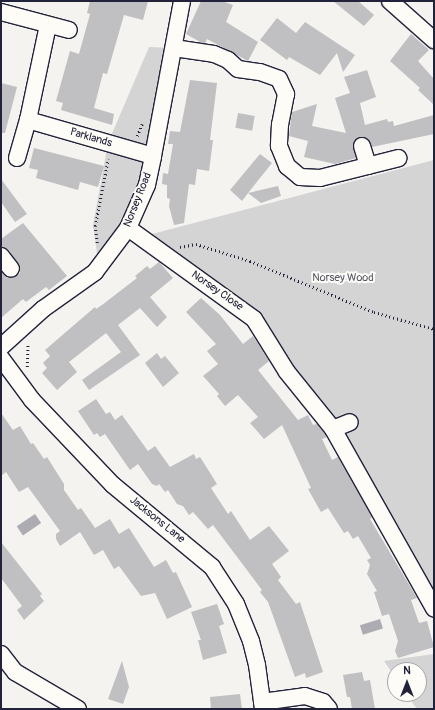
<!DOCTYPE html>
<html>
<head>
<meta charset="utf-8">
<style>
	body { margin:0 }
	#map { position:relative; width:435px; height:710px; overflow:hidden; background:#f4f3ef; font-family:Pangolin,sans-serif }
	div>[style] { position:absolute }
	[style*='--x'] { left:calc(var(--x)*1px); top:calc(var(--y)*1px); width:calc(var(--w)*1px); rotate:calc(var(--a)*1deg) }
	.green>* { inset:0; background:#d5d4d5 }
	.water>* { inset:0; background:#acacb2; transform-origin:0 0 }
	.building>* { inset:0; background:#c0bfc2; transform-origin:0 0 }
	.path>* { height:2.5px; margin-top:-1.25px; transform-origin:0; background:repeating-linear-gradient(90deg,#22223b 0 1px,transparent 0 4px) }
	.roads { filter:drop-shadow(1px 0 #22223b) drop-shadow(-1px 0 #22223b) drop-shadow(0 1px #22223b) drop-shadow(0 -1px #22223b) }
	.minor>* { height:16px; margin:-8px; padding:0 8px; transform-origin:8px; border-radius:8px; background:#fdfcf7 }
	span { translate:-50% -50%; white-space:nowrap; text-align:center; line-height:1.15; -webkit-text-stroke:4px #fdfcf7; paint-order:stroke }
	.street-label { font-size:11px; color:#22223b }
	.park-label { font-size:11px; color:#585769 }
	.frame { position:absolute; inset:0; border:2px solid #22223b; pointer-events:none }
	.north { position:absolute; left:387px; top:662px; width:40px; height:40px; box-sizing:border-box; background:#fdfcf7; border:1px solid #a5a5ac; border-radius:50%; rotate:0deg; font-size:11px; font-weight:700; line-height:16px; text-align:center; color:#22223b }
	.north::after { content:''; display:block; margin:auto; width:14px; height:18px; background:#22223b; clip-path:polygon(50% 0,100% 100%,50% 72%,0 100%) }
</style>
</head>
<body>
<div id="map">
	<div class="green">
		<div style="clip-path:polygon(149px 47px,174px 48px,147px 185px,99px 267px,93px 225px,108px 143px)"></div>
		<div style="clip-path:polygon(434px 160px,434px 595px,242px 302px,152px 234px)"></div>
		<div style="clip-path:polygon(434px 654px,434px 709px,417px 709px,406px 694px,419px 694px,419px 670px,395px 670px,395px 677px,384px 661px)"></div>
	</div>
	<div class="water">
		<div style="left:35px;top:514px;width:11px;height:22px;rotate:56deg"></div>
		<div style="left:380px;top:619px;width:10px;height:21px;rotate:73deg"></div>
	</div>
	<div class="building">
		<div style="clip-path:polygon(90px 1px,148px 1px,143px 20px,124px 15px,107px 74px,103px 73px,94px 108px,114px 114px,112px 125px,61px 110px,63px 103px,56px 101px,70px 51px,79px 54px,90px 14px,87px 13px)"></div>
		<div style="clip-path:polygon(201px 1px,222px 1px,233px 5px,226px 22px,258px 42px,248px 61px,207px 39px,205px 43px,202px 43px,186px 34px)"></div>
		<div style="clip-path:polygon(333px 1px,358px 1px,374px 15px,364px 26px)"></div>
		<div style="clip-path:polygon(277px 18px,296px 33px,305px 22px,355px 55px,343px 72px,337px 53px,320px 75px,289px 57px,287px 60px,260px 40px)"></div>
		<div style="clip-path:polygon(411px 34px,429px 50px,418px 61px,434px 79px,434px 105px,418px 90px,420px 88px,390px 61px)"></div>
		<div style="clip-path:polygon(367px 70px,376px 97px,360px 103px,365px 125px,387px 119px,388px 122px,393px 121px,394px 126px,434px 115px,434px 134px,372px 147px,368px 139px,359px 137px,353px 144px,356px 158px,335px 164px,304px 157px,308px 141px,289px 136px,292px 112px,317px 104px,312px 126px,346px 133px,335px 98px,350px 93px,344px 77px)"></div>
		<div style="clip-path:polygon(190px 80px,217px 83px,210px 140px,213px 140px,209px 171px,197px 169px,195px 185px,189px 184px,184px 223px,174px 225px,169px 206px,170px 199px,167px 198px,167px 185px,162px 184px,163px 173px,168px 174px,173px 144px,168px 144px,170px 131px,180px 132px)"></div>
		<div style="clip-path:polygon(1px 83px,17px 87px,5px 133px,1px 133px)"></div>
		<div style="left:238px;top:113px;width:17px;height:15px;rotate:10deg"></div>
		<div style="clip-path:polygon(34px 148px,104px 166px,98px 187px,80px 182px,78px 190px,36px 178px,38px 170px,29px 168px)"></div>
		<div style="clip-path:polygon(260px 154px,272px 163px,248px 193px,278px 186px,281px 196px,261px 203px,248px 193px,242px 201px,230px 190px)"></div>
		<div style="clip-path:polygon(1px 179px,27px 214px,15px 222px,1px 202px)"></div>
		<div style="clip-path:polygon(23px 223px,67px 276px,49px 290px,46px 287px,26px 302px,23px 299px,1px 318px,1px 272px,7px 278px,13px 278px,20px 273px,20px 268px,9px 250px,1px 247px,1px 239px)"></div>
		<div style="clip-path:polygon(159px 262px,173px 278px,150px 297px,167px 317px,157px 327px,140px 308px,118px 325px,140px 355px,89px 390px,82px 380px,121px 352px,106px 333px,69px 362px,77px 372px,57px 390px,42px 373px,47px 368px,43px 363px,50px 356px,45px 350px,95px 307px,96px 309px,102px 305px,137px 278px,135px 276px,147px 266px,150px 269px)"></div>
		<div style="clip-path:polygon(201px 298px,220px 315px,243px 344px,253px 336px,269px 361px,258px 370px,298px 420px,308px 415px,313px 425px,317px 424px,325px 434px,327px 437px,322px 439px,332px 460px,338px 457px,372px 517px,370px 519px,417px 598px,411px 600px,419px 623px,427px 621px,434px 647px,398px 658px,395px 651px,398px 641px,389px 614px,382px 616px,374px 592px,377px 591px,367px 574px,370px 565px,367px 560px,371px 558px,358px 536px,353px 539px,348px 531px,344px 533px,328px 508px,321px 512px,308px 489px,311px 488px,282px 425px,264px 439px,250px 423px,258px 417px,238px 395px,225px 406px,217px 396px,219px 394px,203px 376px,218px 364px,207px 351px,216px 344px,186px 312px)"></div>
		<div style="clip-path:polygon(157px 353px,161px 359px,165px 356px,179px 373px,163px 387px,145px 363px)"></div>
		<div style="clip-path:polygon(96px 399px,106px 414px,110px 412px,115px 420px,122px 415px,148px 451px,155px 446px,170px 467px,194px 454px,196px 459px,200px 457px,217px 484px,211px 488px,228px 514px,231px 511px,250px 540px,269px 526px,289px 551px,272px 564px,281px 577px,278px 580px,296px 604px,300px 602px,323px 672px,306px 678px,305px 673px,295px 677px,268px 602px,260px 592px,262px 590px,213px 525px,208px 529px,193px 512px,189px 515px,183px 506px,177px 504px,168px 490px,165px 492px,159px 484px,157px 486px,152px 484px,138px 464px,130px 470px,105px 434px,100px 437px,97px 433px,94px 435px,78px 411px)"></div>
		<div style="clip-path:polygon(1px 413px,13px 430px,20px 426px,31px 444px,33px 443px,44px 459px,47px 457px,64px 484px,64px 490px,78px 510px,81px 508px,95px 528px,110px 519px,119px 534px,129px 528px,154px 567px,166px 560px,173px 573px,176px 572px,192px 607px,167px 619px,155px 593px,141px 596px,119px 566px,114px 569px,103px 550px,94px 555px,80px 532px,60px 546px,56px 539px,56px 534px,60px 531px,28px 487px,19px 492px,6px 472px,1px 476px)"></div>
		<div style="clip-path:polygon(1px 542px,42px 594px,40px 596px,44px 601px,24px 620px,17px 610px,22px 606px,1px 578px)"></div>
		<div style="clip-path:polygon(217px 604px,224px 624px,219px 626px,227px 653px,203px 660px,198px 640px,201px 640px,191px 612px)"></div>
		<div style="clip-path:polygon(122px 661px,129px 687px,123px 704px,108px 699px)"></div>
		<div style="clip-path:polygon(362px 672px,364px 681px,370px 680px,375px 709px,352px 709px,350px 697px,347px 697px,343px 675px)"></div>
		<div style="clip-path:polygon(240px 694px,242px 709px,211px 709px,210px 697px)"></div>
	</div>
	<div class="path">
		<div style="--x:137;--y:136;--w:13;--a:-67"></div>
		<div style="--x:97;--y:243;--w:17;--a:-97"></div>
		<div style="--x:95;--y:226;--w:68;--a:-79"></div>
		<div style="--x:180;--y:247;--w:16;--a:-11"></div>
		<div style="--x:196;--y:244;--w:57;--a:17.5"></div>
		<div style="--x:250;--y:261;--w:134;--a:22.4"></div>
		<div style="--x:374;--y:312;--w:62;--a:15.8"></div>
		<div style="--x:27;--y:367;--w:23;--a:-88"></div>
	</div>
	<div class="roads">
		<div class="minor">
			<div style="--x:390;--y:1;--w:59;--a:41.6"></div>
			<div style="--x:1;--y:12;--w:70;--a:14.8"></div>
			<div style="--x:48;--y:25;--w:97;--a:101.9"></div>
			<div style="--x:28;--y:120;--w:130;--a:16.1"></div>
			<div style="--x:174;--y:48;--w:40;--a:8.5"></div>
			<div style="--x:214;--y:54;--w:15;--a:23"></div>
			<div style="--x:228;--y:60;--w:13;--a:42"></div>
			<div style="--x:238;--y:69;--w:22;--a:8"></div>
			<div style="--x:260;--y:72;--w:20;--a:20"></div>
			<div style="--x:279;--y:79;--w:17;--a:65"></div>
			<div style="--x:286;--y:94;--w:31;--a:101"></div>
			<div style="--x:280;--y:124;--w:22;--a:93"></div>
			<div style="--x:279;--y:146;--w:22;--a:68"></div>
			<div style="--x:287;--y:166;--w:17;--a:40"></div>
			<div style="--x:300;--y:177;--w:20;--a:3"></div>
			<div style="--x:320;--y:178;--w:81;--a:-14.2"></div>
			<div style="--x:362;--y:146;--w:21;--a:73"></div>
			<div style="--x:17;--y:158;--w:40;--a:-74"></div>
			<div style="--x:128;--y:228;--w:155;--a:35.8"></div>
			<div style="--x:254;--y:319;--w:62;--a:58.1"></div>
			<div style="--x:287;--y:372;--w:73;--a:51.1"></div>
			<div style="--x:333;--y:429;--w:206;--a:60.6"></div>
			<div style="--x:1;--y:256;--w:16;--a:52"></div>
			<div style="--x:1;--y:347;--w:57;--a:-42.1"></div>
			<div style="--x:43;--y:309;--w:64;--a:-35.4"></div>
			<div style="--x:95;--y:272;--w:55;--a:-53.1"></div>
			<div style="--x:128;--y:228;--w:47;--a:-66.2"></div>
			<div style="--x:147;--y:185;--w:30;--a:-78"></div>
			<div style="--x:153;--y:156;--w:158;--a:-79.4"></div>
			<div style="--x:1;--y:358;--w:52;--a:53.6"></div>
			<div style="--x:32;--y:400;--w:117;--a:46.4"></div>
			<div style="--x:113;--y:485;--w:129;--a:39.6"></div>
			<div style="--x:212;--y:567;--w:44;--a:57"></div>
			<div style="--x:236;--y:604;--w:40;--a:68"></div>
			<div style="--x:251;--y:641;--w:25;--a:76"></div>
			<div style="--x:257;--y:665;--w:44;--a:82.2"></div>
			<div style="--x:333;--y:429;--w:18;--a:-22"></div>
			<div style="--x:1;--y:654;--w:23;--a:52"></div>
			<div style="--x:15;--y:672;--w:73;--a:30.4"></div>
			<div style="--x:262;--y:702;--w:43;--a:-7.9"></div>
			<div style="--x:305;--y:696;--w:19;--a:18"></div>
			<div style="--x:323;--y:702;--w:9;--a:49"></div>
		</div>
	</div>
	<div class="street-label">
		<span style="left:91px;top:138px;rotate:16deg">Parklands</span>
		<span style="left:138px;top:200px;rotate:-68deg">Norsey Road</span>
		<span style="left:217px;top:291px;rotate:35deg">Norsey Close</span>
		<span style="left:157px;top:520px;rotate:39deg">Jacksons Lane</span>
	</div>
	<div class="park-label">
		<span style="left:343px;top:278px">Norsey Wood</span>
	</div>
	<div class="frame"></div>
	<div class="north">N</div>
</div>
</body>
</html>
